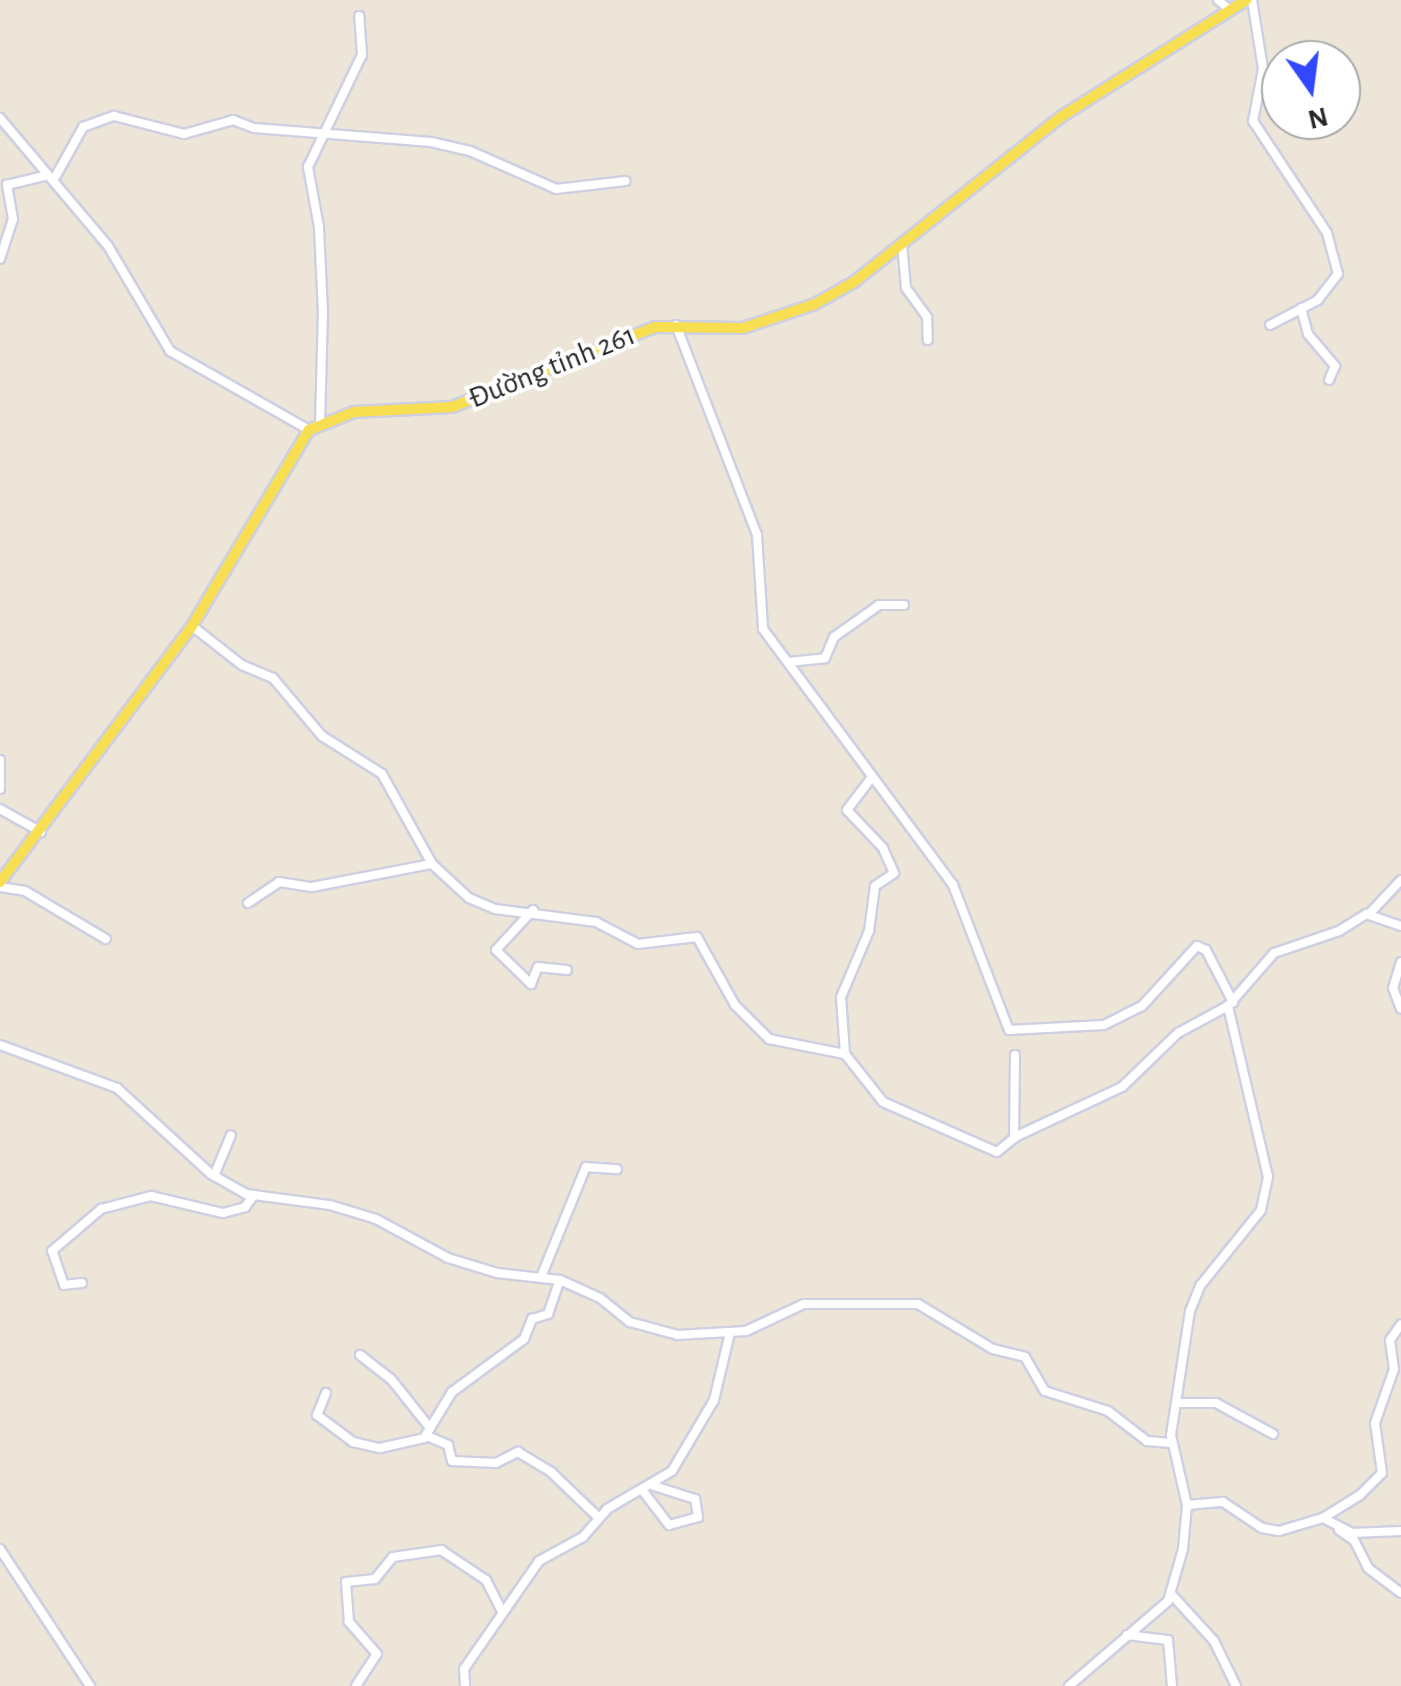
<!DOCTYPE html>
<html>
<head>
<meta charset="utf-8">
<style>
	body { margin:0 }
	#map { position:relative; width:1401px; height:1686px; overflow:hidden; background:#ece5d8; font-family:"Alegreya Sans",sans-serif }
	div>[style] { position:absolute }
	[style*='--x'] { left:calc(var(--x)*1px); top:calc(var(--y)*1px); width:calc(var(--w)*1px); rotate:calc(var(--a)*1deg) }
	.roads { filter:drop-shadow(2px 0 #ced0e2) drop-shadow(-2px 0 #ced0e2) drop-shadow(0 2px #ced0e2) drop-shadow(0 -2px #ced0e2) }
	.minor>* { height:8px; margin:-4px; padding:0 4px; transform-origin:4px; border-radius:4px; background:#fff }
	.major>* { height:10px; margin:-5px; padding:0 5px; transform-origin:5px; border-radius:5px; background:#f8de51 }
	span { translate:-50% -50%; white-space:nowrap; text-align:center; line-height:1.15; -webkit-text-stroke:8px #fff; paint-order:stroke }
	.street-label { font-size:30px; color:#282828 }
	.north { position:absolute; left:1261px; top:40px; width:100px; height:100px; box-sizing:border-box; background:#fff; border:2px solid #a9a9a9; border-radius:50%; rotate:166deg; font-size:28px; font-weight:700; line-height:40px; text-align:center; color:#282828 }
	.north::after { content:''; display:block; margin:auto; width:35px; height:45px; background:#3248ff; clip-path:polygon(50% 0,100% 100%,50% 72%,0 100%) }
</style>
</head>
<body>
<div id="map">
	<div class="roads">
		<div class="minor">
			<div style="--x:1218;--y:0;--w:16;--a:40"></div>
			<div style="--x:1252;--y:0;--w:70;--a:80.9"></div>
			<div style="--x:1263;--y:69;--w:53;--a:100.9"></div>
			<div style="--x:1253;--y:121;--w:134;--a:56.5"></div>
			<div style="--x:1327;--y:233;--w:42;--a:75"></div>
			<div style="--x:1338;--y:274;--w:33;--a:128"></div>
			<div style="--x:1318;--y:300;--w:54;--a:152.5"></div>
			<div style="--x:0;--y:118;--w:167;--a:49.8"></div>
			<div style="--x:108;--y:246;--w:122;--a:59.4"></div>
			<div style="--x:170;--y:351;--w:160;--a:29.6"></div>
			<div style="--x:53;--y:181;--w:62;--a:-60.9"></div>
			<div style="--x:83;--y:127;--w:33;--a:-20"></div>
			<div style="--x:114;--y:116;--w:72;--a:14.4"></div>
			<div style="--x:184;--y:134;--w:51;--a:-15.9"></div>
			<div style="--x:233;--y:120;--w:22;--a:21"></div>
			<div style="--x:254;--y:128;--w:178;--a:4.5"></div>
			<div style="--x:431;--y:142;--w:40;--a:13"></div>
			<div style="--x:470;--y:151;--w:94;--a:23.8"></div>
			<div style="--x:556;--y:189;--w:70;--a:-6.5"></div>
			<div style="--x:902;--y:244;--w:44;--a:84.8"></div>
			<div style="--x:906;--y:288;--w:36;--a:54"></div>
			<div style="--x:927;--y:317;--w:23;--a:88"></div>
			<div style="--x:0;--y:259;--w:42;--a:-72"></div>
			<div style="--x:13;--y:219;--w:35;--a:-100"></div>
			<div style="--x:7;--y:185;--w:42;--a:-13.7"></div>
			<div style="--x:1301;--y:308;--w:27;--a:75"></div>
			<div style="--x:1308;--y:334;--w:42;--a:49.8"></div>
			<div style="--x:1335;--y:366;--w:15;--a:113"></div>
			<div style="--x:676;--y:325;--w:225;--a:68.9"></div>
			<div style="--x:757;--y:535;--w:94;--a:86.3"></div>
			<div style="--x:763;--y:629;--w:319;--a:53.4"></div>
			<div style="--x:953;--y:885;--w:155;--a:68.9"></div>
			<div style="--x:1009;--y:1030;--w:95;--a:-3"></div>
			<div style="--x:1104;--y:1025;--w:42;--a:-26.6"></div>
			<div style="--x:1142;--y:1006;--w:81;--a:-47.5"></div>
			<div style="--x:1197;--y:946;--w:10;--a:24"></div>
			<div style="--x:1206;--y:950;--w:59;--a:62.6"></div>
			<div style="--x:320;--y:424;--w:111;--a:-88.5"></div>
			<div style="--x:323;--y:313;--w:86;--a:-92.7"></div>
			<div style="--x:319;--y:227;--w:61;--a:-100.4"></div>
			<div style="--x:308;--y:167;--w:124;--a:-64.3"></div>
			<div style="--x:362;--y:55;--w:39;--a:-94"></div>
			<div style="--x:192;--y:626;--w:63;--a:38"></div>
			<div style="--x:242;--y:665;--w:34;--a:23"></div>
			<div style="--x:273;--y:678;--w:76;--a:49.8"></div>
			<div style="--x:322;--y:736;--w:71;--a:32.3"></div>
			<div style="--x:382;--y:774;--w:103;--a:60.9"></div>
			<div style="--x:432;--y:864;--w:50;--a:42.6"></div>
			<div style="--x:469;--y:898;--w:28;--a:23"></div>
			<div style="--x:495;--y:909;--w:102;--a:7.3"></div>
			<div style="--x:596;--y:922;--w:47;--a:27.6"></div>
			<div style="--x:638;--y:944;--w:59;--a:-6.8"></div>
			<div style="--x:697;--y:937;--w:78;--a:60.8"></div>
			<div style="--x:735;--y:1005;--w:48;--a:45"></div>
			<div style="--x:769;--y:1039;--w:77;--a:11.2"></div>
			<div style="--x:845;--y:1054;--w:61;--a:51.6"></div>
			<div style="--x:883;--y:1102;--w:124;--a:23.7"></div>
			<div style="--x:997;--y:1152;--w:26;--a:-39"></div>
			<div style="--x:1017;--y:1136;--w:116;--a:-25"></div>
			<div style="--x:1122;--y:1087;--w:78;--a:-44"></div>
			<div style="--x:1178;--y:1033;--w:57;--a:-28.4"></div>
			<div style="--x:1228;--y:1006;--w:70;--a:-49"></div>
			<div style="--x:1274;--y:953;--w:69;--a:-18.7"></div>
			<div style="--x:1339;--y:931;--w:32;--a:-32"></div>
			<div style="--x:1366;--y:914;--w:37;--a:19"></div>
			<div style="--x:789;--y:662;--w:36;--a:-6"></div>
			<div style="--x:825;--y:658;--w:23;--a:-67"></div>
			<div style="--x:834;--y:637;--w:55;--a:-35.4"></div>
			<div style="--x:879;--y:605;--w:25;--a:0"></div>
			<div style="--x:0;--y:760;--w:29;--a:90"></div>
			<div style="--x:0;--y:809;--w:47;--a:29.3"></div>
			<div style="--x:0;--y:887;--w:25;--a:9"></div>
			<div style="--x:25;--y:891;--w:94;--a:30.7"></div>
			<div style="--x:248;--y:903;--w:37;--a:-34"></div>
			<div style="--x:279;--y:882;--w:33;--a:9"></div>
			<div style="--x:312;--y:887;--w:122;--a:-10.9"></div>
			<div style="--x:533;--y:910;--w:54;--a:132.8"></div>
			<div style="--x:496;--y:950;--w:49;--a:44.2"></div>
			<div style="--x:531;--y:984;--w:18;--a:-68"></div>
			<div style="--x:538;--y:967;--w:29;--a:6"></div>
			<div style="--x:1370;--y:913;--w:45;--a:-46.8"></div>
			<div style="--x:1401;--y:962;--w:27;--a:107"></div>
			<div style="--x:1393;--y:988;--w:22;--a:69"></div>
			<div style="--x:0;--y:1045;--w:125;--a:20.2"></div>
			<div style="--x:117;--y:1088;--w:127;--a:42.5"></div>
			<div style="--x:211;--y:1174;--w:40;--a:29.7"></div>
			<div style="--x:246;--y:1194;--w:85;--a:7.5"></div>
			<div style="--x:330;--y:1205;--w:48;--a:16.9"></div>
			<div style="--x:376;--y:1219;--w:82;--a:28.4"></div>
			<div style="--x:448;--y:1258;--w:51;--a:17"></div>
			<div style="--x:497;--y:1273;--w:63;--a:6.3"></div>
			<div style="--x:560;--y:1280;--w:44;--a:24.2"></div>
			<div style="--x:600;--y:1298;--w:38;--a:39"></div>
			<div style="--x:630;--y:1322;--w:50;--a:15.2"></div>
			<div style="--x:678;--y:1335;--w:68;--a:-3.4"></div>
			<div style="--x:746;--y:1331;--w:64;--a:-25"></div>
			<div style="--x:804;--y:1304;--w:114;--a:0"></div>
			<div style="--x:918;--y:1304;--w:87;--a:31"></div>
			<div style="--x:993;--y:1349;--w:33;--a:14"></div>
			<div style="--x:1025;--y:1357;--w:39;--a:60"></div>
			<div style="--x:1045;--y:1391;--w:66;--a:17.6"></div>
			<div style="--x:1108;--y:1411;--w:49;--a:37.6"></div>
			<div style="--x:1147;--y:1441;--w:24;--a:5"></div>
			<div style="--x:845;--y:1054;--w:57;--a:-94"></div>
			<div style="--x:841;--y:997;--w:72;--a:-67"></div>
			<div style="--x:869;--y:931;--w:45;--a:-82.4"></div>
			<div style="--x:875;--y:886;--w:23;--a:-34"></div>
			<div style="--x:894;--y:873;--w:27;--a:-114"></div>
			<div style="--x:883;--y:848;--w:52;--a:-133.5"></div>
			<div style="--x:847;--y:810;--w:41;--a:-52.9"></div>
			<div style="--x:1014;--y:1138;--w:83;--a:-89.3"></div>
			<div style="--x:214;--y:1176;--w:44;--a:-67.5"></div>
			<div style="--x:541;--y:1277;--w:119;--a:-67.8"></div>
			<div style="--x:586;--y:1167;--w:31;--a:4"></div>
			<div style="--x:82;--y:1283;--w:18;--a:174"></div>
			<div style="--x:64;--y:1285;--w:36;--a:-109"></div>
			<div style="--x:52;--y:1251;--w:65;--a:-40.6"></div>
			<div style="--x:101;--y:1209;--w:52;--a:-14.6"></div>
			<div style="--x:151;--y:1196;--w:74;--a:13.3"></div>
			<div style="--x:223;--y:1213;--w:23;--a:-15"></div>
			<div style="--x:245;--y:1207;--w:15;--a:-53"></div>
			<div style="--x:360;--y:1355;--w:39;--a:38"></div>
			<div style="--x:391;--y:1379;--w:63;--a:51.5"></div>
			<div style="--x:326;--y:1393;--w:24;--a:112"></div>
			<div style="--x:317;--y:1415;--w:45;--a:36.9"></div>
			<div style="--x:353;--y:1442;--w:28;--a:13"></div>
			<div style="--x:380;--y:1448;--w:45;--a:-12.8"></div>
			<div style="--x:424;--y:1438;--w:54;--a:-58.7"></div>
			<div style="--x:452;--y:1392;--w:89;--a:-36.4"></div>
			<div style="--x:524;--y:1339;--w:22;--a:-68"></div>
			<div style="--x:532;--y:1319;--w:17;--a:-17"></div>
			<div style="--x:548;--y:1314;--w:36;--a:-71"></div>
			<div style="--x:1176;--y:1403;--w:40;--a:0"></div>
			<div style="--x:1216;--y:1403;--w:65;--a:28.5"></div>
			<div style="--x:427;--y:1436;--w:23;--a:23"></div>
			<div style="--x:448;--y:1445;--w:16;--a:76"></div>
			<div style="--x:452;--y:1461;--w:44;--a:2.6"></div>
			<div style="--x:496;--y:1463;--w:25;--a:-27"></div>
			<div style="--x:518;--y:1452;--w:39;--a:31"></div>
			<div style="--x:551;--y:1472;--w:65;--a:43.8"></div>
			<div style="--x:643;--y:1491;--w:43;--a:52.6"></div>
			<div style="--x:669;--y:1525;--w:30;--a:-15"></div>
			<div style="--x:698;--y:1517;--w:18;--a:-99"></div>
			<div style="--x:695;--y:1499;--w:43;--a:-162.4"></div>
			<div style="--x:1187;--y:1505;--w:36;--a:-5"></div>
			<div style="--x:1223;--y:1502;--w:47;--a:33.7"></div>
			<div style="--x:1262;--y:1528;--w:17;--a:10"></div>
			<div style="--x:1279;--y:1531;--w:46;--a:-16.5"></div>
			<div style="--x:1323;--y:1518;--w:44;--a:-31.9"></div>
			<div style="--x:1360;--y:1495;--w:31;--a:-45"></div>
			<div style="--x:1382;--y:1473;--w:50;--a:-98"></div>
			<div style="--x:1375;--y:1423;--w:57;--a:-70.6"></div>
			<div style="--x:1394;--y:1369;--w:29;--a:-98"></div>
			<div style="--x:1390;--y:1340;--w:19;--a:-55"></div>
			<div style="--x:1323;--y:1518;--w:33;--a:27"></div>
			<div style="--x:1352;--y:1533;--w:49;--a:-2.3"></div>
			<div style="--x:1339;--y:1530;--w:18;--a:34"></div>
			<div style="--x:1354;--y:1540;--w:31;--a:63"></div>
			<div style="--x:1368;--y:1568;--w:41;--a:37.1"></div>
			<div style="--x:0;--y:1549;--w:164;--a:56.7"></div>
			<div style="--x:1172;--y:1595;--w:62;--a:47.6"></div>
			<div style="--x:1214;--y:1641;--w:50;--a:63.9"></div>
			<div style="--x:1127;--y:1635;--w:41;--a:7"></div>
			<div style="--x:1168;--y:1640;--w:46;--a:85"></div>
			<div style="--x:356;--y:1686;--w:38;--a:-57"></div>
			<div style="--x:377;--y:1654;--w:43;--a:-131.2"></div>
			<div style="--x:349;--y:1622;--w:40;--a:-94.3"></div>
			<div style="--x:346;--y:1582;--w:29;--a:-6"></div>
			<div style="--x:375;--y:1579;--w:28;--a:-51"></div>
			<div style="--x:393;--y:1557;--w:49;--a:-8.3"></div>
			<div style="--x:441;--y:1550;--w:54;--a:33.7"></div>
			<div style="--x:486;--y:1580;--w:35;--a:63"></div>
			<div style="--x:465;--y:1686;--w:17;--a:-93"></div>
			<div style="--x:464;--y:1669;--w:131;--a:-55.2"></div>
			<div style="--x:539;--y:1561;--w:50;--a:-28.6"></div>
			<div style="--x:583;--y:1537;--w:37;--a:-49"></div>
			<div style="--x:607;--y:1509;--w:75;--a:-30.3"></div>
			<div style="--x:672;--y:1471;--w:82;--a:-59.4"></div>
			<div style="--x:714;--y:1400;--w:69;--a:-76.6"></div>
			<div style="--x:1069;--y:1686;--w:130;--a:-40.6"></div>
			<div style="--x:1168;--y:1601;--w:54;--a:-73.9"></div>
			<div style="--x:1183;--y:1549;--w:44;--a:-84.8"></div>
			<div style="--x:1187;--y:1505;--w:72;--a:-102.9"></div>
			<div style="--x:1171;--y:1435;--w:125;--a:-81.3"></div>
			<div style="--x:1190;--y:1311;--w:27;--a:-68"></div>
			<div style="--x:1200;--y:1286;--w:97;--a:-51.2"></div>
			<div style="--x:1261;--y:1210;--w:34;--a:-78"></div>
			<div style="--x:1268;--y:1177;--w:176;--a:-103.2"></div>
		</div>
		<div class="major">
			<div style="--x:0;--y:882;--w:320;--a:-53.1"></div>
			<div style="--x:192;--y:626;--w:228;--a:-59.2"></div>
			<div style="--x:309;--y:430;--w:48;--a:-21.8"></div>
			<div style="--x:354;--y:412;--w:98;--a:-2.9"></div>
			<div style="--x:452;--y:407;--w:218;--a:-21.5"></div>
			<div style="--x:655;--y:327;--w:88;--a:0.7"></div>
			<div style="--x:743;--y:328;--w:76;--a:-18.4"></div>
			<div style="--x:815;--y:304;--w:45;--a:-29.4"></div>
			<div style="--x:854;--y:282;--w:266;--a:-38.6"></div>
			<div style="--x:1062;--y:116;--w:218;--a:-32.2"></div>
		</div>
	</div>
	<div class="street-label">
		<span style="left:552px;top:367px;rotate:-22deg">Đường tỉnh 261</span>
	</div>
	<div class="north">N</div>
</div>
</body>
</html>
